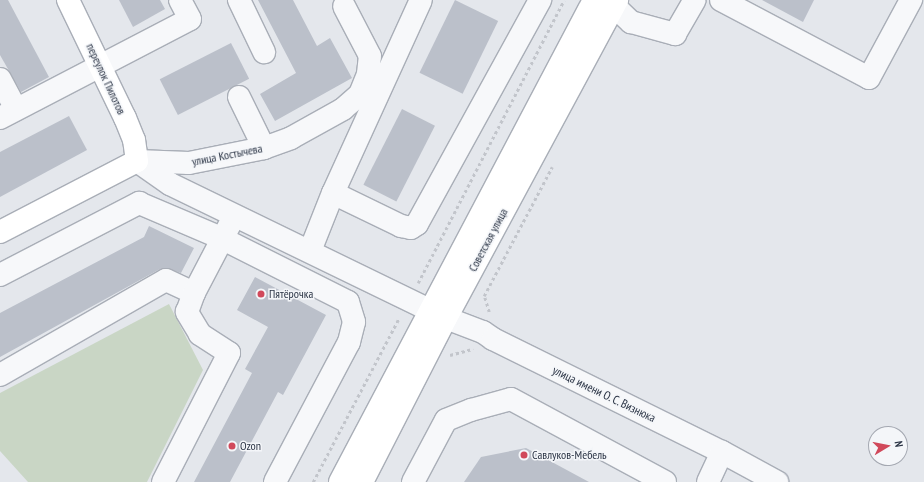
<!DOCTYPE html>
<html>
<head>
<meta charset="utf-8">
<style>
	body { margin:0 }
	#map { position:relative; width:924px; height:482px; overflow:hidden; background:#e4e7ec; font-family:"PT Sans Narrow",sans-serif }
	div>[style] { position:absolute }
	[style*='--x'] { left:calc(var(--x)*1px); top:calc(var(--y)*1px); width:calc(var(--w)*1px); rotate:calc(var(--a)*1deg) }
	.green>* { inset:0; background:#c9d6c5 }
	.building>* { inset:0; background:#bbc0ca; transform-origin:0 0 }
	.path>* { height:2.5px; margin-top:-1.25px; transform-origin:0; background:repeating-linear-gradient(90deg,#c2c5cb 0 3px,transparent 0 6px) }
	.roads { filter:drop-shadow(1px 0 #a9aeb7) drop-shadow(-1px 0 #a9aeb7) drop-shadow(0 1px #a9aeb7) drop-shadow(0 -1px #a9aeb7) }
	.minor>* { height:22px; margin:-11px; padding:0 11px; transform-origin:11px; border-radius:11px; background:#f7f8fa }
	.major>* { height:22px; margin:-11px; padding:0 11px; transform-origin:11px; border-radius:11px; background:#fff }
	.dots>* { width:11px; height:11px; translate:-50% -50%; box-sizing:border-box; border:2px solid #f4f6f9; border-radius:50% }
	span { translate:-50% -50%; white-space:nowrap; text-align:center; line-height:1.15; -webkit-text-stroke:3px #f4f6f9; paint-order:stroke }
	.street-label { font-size:12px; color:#2b3445 }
	.poi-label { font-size:12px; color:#2b3445 }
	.left { translate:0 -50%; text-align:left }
	.north { position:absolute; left:868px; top:426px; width:40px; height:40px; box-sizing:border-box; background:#f4f6f9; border:1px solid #a4a8b1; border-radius:50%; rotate:80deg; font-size:11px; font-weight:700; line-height:16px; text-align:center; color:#2b3445 }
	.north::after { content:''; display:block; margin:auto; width:14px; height:18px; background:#d1495b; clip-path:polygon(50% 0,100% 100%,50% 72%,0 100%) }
</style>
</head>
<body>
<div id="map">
	<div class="green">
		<div style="clip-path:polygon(169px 304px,203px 370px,147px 482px,28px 482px,0 451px,0 393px)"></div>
	</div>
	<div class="building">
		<div style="clip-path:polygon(0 0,8px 0,49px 77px,21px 92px,0 55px)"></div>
		<div style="clip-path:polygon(119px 0,160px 0,165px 9px,133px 27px)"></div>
		<div style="clip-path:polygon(258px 0,293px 0,317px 46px,330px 38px,352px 78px,275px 121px,260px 94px,296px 73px)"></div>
		<div style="left:455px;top:0;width:48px;height:81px;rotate:26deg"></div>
		<div style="clip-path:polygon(762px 0,814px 0,803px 22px)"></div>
		<div style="left:231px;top:43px;width:40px;height:80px;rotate:63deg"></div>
		<div style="left:402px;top:109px;width:37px;height:85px;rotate:27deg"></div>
		<div style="clip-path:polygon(69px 116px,87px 150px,0 197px,0 152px)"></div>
		<div style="clip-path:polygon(149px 226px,194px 248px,181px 273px,166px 268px,160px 269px,0 357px,0 313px,144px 237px)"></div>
		<div style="clip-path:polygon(255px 277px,326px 315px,283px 395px,278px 392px,230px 482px,194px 482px,252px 373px,245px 369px,268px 327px,237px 310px)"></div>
		<div style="clip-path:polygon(526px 448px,589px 482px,464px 482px,481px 457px)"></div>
	</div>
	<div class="path">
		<div style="--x:418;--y:283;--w:318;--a:-62.7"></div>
		<div style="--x:489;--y:312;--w:17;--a:-107"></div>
		<div style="--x:484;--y:296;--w:146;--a:-62.2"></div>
		<div style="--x:450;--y:355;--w:24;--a:-15"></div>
		<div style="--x:313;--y:482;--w:185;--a:-62.3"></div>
	</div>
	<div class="roads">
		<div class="minor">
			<div style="--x:239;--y:0;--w:58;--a:64.3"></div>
			<div style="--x:608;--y:0;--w:32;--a:44"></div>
			<div style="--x:631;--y:22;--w:46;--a:15.3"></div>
			<div style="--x:675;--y:34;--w:39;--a:-60"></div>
			<div style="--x:721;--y:0;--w:167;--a:27.8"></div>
			<div style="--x:869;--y:78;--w:89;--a:-61.7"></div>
			<div style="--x:0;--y:79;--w:34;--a:62"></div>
			<div style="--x:239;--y:97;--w:57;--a:63.9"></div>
			<div style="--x:0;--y:118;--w:214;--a:-27.5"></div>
			<div style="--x:190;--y:19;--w:21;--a:-118"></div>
			<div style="--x:137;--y:161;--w:40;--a:34.9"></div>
			<div style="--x:170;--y:184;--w:307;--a:25.9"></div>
			<div style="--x:446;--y:318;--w:40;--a:21"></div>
			<div style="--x:483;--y:332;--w:12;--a:35"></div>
			<div style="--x:493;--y:339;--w:255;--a:26.3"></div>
			<div style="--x:722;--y:452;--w:63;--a:28.6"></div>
			<div style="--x:137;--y:161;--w:52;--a:2.2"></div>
			<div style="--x:189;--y:163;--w:76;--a:-11.3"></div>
			<div style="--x:264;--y:148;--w:29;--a:-20"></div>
			<div style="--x:291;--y:138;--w:60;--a:-29.1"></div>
			<div style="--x:343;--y:109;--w:23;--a:-41"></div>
			<div style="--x:360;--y:94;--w:22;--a:-68"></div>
			<div style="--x:368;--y:74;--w:18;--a:-84"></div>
			<div style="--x:370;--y:56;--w:56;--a:-117.5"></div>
			<div style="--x:333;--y:193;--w:76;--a:25.9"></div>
			<div style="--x:401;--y:226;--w:10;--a:11"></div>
			<div style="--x:411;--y:228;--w:7;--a:-34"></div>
			<div style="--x:417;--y:224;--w:256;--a:-61.2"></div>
			<div style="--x:310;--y:251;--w:62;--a:-68.4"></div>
			<div style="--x:333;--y:193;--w:212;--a:-65.5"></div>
			<div style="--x:0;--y:275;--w:157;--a:-27.4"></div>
			<div style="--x:139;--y:203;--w:89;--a:23.1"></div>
			<div style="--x:221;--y:238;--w:142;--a:26.7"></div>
			<div style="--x:348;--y:302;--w:21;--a:73"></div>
			<div style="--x:354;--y:322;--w:21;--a:104"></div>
			<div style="--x:349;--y:342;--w:158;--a:117.9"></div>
			<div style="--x:0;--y:375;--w:191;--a:-29.8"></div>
			<div style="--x:166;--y:280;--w:31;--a:25"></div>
			<div style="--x:194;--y:293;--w:76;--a:-62.4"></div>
			<div style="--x:163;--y:482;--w:145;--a:-62.9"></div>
			<div style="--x:229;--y:353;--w:35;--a:-147"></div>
			<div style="--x:200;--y:334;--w:26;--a:-121"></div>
			<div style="--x:187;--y:312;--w:20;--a:-70"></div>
			<div style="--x:413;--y:482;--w:70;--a:-62"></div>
			<div style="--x:446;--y:420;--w:27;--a:-22"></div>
			<div style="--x:471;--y:410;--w:41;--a:-15.4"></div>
			<div style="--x:511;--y:399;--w:175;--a:28.3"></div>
			<div style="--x:708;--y:482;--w:33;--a:-65"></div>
		</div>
		<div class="major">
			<div style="--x:0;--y:232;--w:154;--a:-27.4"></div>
			<div style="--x:137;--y:161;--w:21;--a:-98"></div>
			<div style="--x:134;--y:140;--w:24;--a:-112"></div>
			<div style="--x:125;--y:118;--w:131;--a:-115.8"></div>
			<div style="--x:340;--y:482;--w:545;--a:-62.21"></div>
			<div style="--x:362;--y:482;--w:184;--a:-62.9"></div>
			<div style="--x:446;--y:318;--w:361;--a:-61.7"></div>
		</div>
	</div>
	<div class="dots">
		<div style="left:261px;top:294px;background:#d1495b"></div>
		<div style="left:232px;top:446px;background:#d1495b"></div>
		<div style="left:524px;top:455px;background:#d1495b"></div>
	</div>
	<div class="street-label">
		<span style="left:106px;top:79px;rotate:65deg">переулок Пилотов</span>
		<span style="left:227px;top:155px;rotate:-11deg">улица Костычева</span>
		<span style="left:488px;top:240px;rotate:-62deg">Советская улица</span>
		<span style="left:604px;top:394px;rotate:26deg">улица имени О. С. Визнюка</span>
	</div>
	<div class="poi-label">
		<span class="left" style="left:269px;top:294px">Пятёрочка</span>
		<span class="left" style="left:240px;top:446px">Ozon</span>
		<span class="left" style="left:532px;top:455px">Савлуков-Мебель</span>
	</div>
	<div class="north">N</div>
</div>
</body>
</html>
